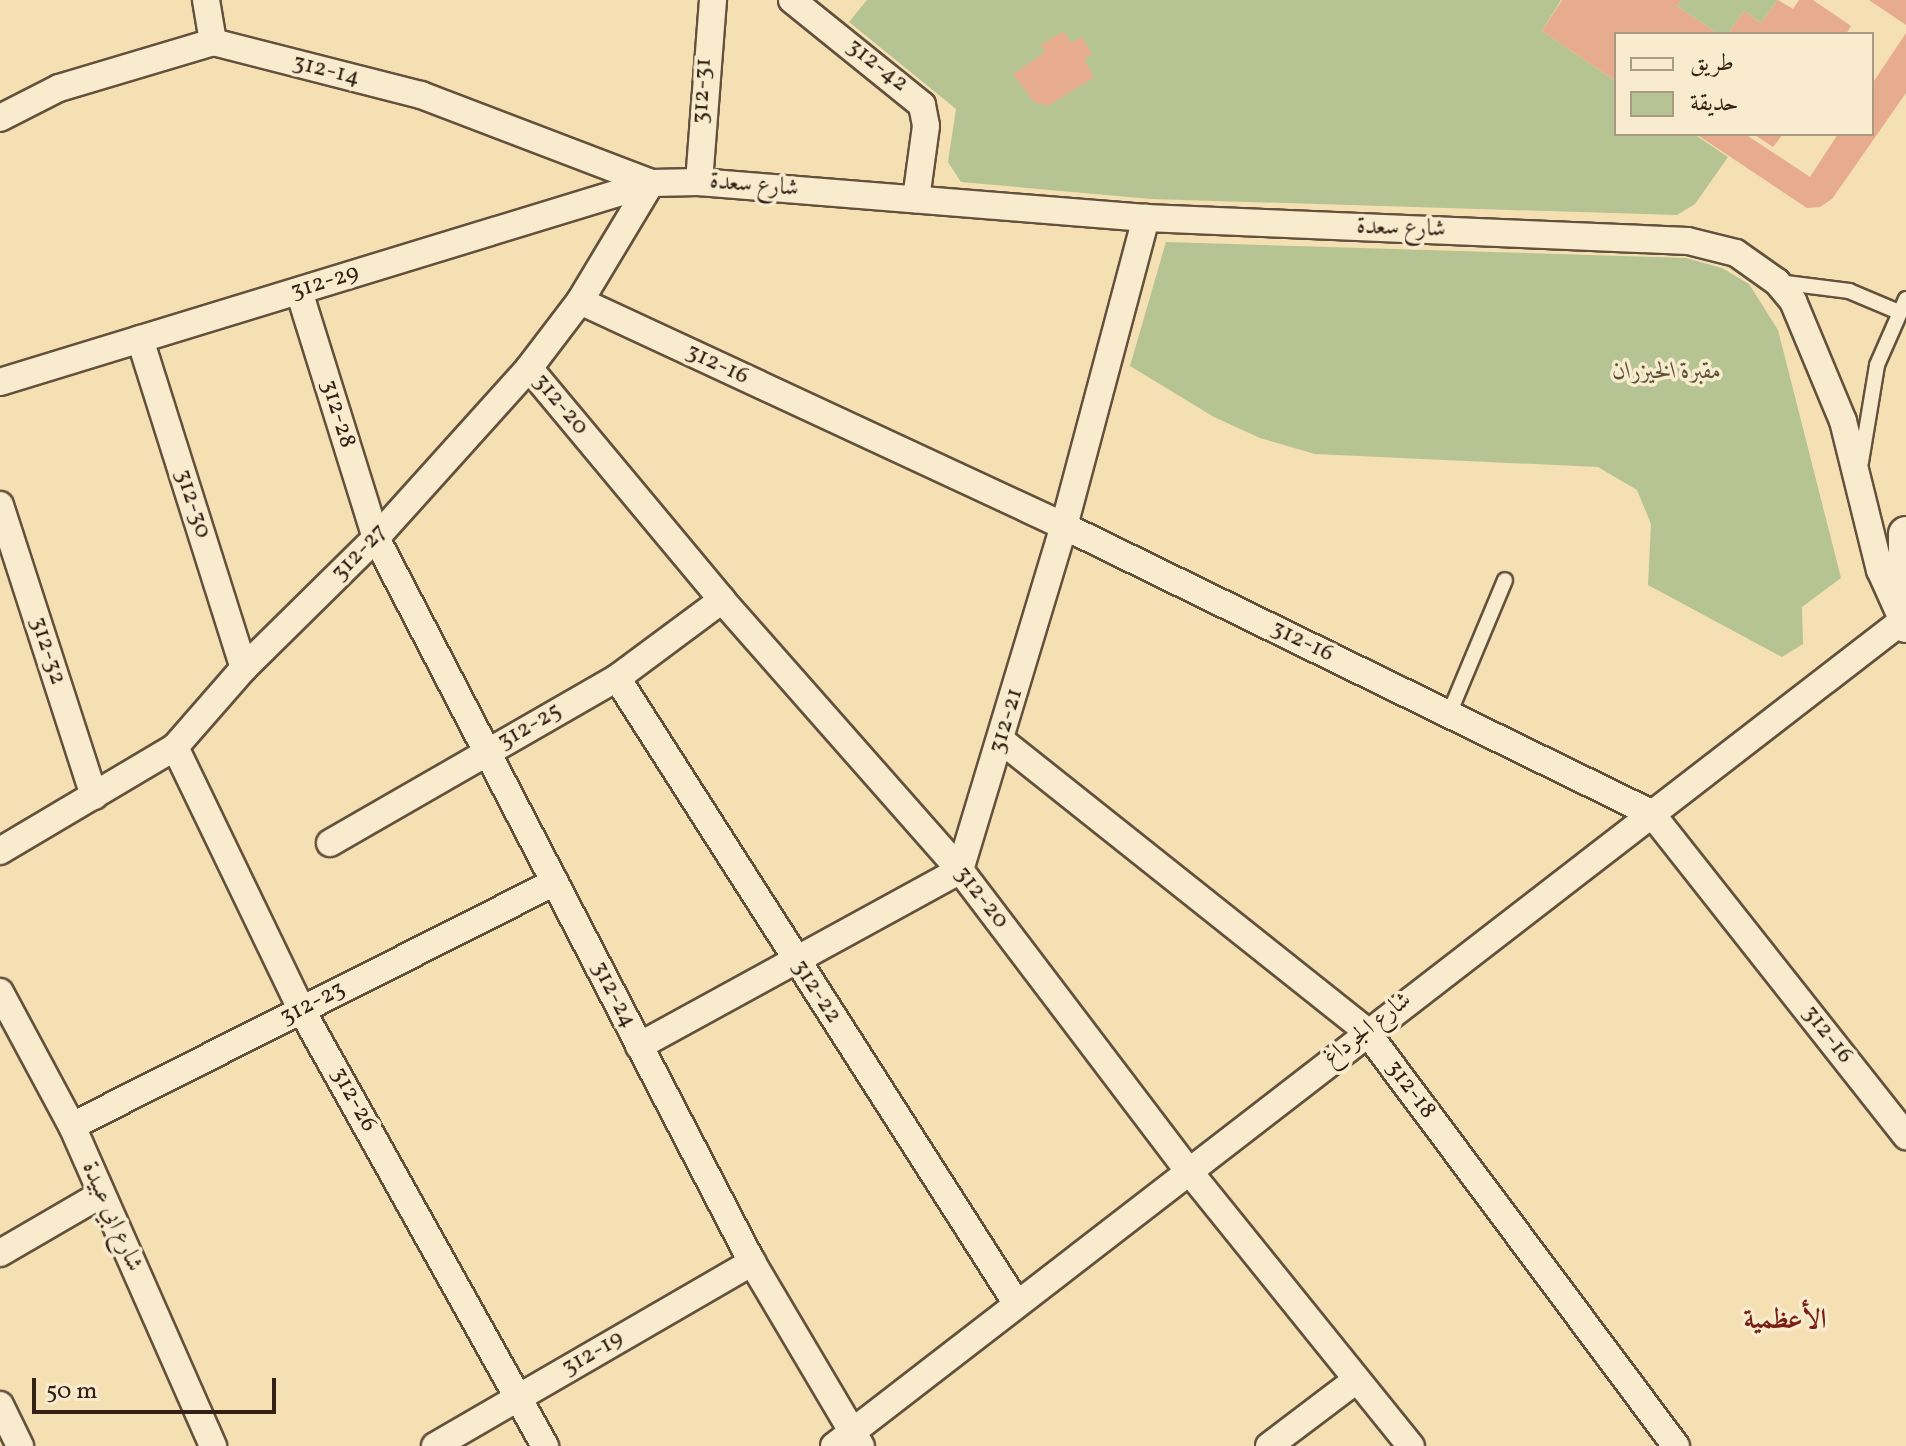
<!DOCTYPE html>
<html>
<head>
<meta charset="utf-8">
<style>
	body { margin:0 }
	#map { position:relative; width:1906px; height:1446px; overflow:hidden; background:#f5e0b4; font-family:Vollkorn,Amiri,serif }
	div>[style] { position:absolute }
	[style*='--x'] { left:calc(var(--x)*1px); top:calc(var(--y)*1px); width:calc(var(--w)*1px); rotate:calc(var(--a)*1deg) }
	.green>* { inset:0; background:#b6c392 }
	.building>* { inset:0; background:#e6ac8d }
	.roads { filter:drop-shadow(2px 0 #64513d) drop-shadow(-2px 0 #64513d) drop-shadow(0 2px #64513d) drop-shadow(0 -2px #64513d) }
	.service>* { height:14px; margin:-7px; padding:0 7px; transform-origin:7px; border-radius:7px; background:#f8ebce }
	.minor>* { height:26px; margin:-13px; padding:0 13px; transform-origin:13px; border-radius:13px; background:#f8ebce }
	.tertiary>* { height:34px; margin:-17px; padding:0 17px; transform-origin:17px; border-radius:17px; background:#f8ebce }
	span { translate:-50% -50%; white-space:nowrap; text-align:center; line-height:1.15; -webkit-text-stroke:7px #f8ebce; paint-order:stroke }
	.street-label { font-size:24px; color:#342115 }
	.park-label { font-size:24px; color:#5b523a; font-style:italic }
	.quarter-label { font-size:28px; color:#7a1f14; font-weight:700 }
	.legend { position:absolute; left:1614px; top:32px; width:260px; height:104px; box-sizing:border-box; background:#f8ebce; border:2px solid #aa9a84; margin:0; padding:10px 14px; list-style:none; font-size:24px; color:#342115 }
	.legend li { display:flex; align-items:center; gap:16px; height:40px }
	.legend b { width:40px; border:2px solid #aa9a84 }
	.scale { position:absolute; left:32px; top:1378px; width:244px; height:36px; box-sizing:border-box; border:4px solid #342115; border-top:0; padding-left:10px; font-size:24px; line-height:28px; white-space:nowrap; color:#342115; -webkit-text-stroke:6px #f8ebce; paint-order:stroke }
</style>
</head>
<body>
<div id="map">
	<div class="green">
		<div style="clip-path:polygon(867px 0,1561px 0,1542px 31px,1616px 81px,1616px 134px,1694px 134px,1728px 157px,1695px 204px,1677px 215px,1151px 199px,961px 182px,948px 162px,956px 109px,849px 22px)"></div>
		<div style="clip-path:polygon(1681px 0,1778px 0,1761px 23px,1744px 11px,1728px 34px,1718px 34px,1677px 6px)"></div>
		<div style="clip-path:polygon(1166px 242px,1686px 258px,1722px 268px,1749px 284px,1778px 330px,1841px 578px,1802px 607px,1803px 644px,1782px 657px,1648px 585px,1651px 524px,1637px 490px,1598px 467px,1315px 454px,1260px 438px,1214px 417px,1130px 366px)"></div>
	</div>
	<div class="building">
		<div style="clip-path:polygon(1562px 0,1681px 0,1677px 6px,1718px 34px,1616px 34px,1616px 81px,1542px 31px)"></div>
		<div style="clip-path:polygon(1778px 0,1793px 9px,1799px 0,1813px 0,1851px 26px,1846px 34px,1728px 34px,1744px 11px,1761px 23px)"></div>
		<div style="clip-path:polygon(1869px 0,1906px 0,1906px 25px)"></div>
		<div style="clip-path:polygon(1064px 31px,1071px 43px,1082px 37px,1092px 54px,1084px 59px,1094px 77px,1048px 106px,1034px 102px,1013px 74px,1045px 52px,1041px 45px)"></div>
		<div style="clip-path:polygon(1906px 33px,1906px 93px,1832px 199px,1820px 207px,1807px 208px,1696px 134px,1745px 134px,1810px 177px,1838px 134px,1872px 134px,1872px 84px)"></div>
		<div style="clip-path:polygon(1753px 134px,1783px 134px,1773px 147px)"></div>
	</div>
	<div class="roads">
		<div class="service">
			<div style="--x:1778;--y:282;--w:72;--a:7.2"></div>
			<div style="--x:1849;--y:291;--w:54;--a:22.8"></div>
			<div style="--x:1861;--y:462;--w:98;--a:-80.6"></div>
			<div style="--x:1877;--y:365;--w:72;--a:-66.3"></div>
			<div style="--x:1449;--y:714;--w:145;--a:-67.3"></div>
		</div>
		<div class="minor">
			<div style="--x:206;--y:0;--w:43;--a:80.5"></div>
			<div style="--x:792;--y:0;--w:167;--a:38.9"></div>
			<div style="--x:922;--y:105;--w:21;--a:79"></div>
			<div style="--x:926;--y:126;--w:74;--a:97.8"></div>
			<div style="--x:0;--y:118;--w:66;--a:-27"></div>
			<div style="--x:59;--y:88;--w:161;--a:-16.6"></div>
			<div style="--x:213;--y:42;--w:215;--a:14.3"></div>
			<div style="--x:421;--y:95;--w:246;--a:20.9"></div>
			<div style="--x:699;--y:182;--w:183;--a:-85.6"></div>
			<div style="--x:299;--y:291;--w:259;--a:72.7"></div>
			<div style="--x:376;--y:538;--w:816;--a:62.56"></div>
			<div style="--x:752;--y:1262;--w:214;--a:59.4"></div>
			<div style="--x:580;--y:301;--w:534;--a:24.93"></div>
			<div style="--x:1064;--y:526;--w:653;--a:26.06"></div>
			<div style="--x:1651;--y:813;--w:412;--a:51.7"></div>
			<div style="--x:140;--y:339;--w:345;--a:72.5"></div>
			<div style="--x:529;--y:368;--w:302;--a:50.2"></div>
			<div style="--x:722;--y:600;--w:360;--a:48.6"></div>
			<div style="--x:960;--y:870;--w:377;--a:52.8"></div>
			<div style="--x:1188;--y:1170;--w:355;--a:51.1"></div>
			<div style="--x:0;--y:382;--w:681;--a:-17"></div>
			<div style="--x:651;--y:183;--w:48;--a:-1.2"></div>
			<div style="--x:699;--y:182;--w:448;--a:4.6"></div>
			<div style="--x:1146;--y:218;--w:542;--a:2.43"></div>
			<div style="--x:1688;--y:241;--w:49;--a:14"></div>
			<div style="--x:1736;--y:253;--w:50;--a:35.3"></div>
			<div style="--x:1777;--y:282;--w:25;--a:50"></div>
			<div style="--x:1793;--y:301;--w:130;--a:67.4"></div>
			<div style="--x:1843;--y:421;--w:154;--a:76.1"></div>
			<div style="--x:1880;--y:570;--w:56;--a:65.7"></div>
			<div style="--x:0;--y:505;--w:306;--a:72.1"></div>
			<div style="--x:617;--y:678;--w:743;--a:57.42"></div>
			<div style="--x:1002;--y:741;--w:465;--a:38.5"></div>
			<div style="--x:1366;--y:1031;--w:518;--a:53.24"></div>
			<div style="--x:175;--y:747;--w:291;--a:64.3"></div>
			<div style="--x:301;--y:1009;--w:501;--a:60.82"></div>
			<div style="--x:330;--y:843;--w:331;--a:-29.9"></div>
			<div style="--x:617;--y:678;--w:131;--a:-36.6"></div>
			<div style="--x:0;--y:851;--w:204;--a:-30.7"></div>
			<div style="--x:175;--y:747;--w:105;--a:-48.9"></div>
			<div style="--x:244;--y:668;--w:185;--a:-44.6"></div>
			<div style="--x:376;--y:538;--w:229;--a:-48"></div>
			<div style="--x:529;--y:368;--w:84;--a:-52.7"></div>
			<div style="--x:580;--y:301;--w:138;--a:-59"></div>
			<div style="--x:0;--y:992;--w:152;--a:61.8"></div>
			<div style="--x:72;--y:1126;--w:350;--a:66.2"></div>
			<div style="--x:639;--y:1046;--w:366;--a:-28.7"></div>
			<div style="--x:960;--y:870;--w:359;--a:-73.2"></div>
			<div style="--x:1064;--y:526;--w:319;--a:-75.1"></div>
			<div style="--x:72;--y:1126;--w:541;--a:-26.8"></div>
			<div style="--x:0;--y:1253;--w:116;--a:-30.1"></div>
			<div style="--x:0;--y:1405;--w:46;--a:64"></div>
			<div style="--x:435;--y:1446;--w:367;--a:-30.1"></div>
			<div style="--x:834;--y:1446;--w:1355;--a:-37.68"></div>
			<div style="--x:1269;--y:1446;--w:108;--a:-37.1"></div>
		</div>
		<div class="tertiary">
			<div style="--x:1906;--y:534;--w:91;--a:90"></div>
		</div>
	</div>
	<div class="street-label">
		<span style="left:877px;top:66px;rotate:38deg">312-42</span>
		<span style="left:326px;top:71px;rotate:14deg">312-14</span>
		<span style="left:703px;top:91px;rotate:-87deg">312-31</span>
		<span style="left:754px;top:186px;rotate:5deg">شارع سعدة</span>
		<span style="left:1401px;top:229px;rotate:2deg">شارع سعدة</span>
		<span style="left:325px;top:283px;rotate:-17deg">312-29</span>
		<span style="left:717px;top:365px;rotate:25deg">312-16</span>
		<span style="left:560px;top:405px;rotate:50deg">312-20</span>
		<span style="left:337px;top:414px;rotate:73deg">312-28</span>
		<span style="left:192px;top:504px;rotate:72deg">312-30</span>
		<span style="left:360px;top:553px;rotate:-46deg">312-27</span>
		<span style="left:1302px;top:642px;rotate:26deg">312-16</span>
		<span style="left:47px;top:651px;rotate:72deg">312-32</span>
		<span style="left:1007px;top:721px;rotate:-73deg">312-21</span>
		<span style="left:530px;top:727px;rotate:-30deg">312-25</span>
		<span style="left:981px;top:898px;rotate:52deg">312-20</span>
		<span style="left:816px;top:992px;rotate:57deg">312-22</span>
		<span style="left:613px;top:995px;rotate:63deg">312-24</span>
		<span style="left:313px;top:1004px;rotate:-27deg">312-23</span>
		<span style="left:1368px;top:1030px;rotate:-38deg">شارع الجرداغ</span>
		<span style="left:1827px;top:1035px;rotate:52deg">312-16</span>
		<span style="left:1410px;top:1090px;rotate:53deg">312-18</span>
		<span style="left:353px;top:1100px;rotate:61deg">312-26</span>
		<span style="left:111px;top:1217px;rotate:66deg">شارع ابي عبيدة</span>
		<span style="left:593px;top:1354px;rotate:-30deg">312-19</span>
	</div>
	<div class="park-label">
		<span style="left:1667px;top:373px">مقبرة الخيزران</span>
	</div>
	<div class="quarter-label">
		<span style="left:1785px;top:1321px">الأعظمية</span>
	</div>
	<ul class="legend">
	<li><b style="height:10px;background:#f8ebce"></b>طريق</li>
	<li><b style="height:22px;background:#b6c392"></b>حديقة</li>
	</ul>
	<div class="scale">50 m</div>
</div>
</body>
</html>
